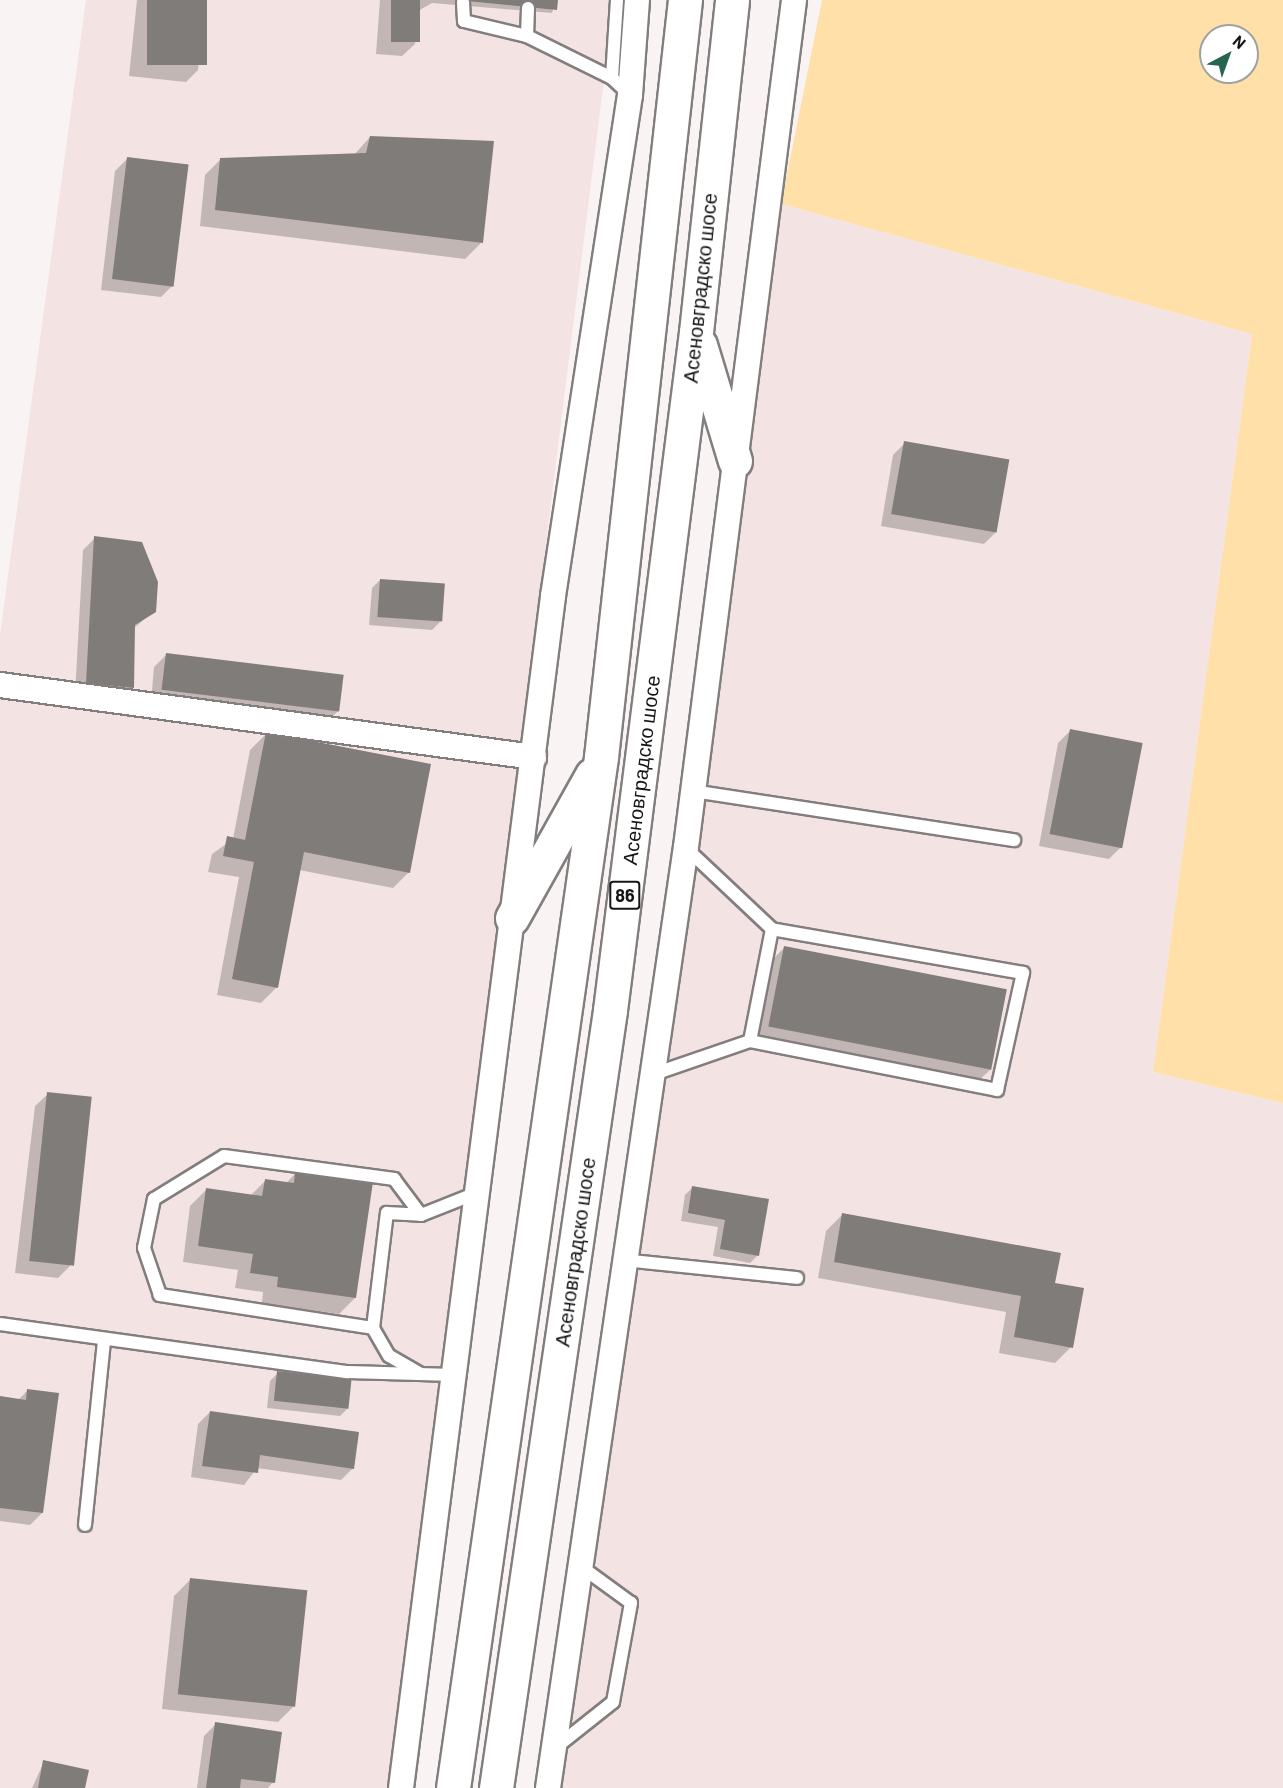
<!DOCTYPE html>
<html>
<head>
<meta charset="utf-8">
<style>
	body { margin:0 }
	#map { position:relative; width:1283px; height:1788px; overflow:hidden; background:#f9f3f3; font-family:Barlow,sans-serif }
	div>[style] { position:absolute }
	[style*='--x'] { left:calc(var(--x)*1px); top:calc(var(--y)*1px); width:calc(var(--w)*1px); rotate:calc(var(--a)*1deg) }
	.built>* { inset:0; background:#f3e4e3 }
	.green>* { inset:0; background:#ffe0a8 }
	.shadow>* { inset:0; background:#0003 }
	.building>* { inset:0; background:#807c7a; transform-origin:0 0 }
	.roads { filter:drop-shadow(2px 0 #837e7e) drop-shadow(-2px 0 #837e7e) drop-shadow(0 2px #837e7e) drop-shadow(0 -2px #837e7e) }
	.lane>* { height:12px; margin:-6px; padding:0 6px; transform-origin:6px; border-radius:6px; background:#fff }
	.street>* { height:24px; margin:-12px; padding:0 12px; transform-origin:12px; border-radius:12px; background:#fff }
	.highway>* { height:33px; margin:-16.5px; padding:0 16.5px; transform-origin:16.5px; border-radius:16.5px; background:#fff }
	span { translate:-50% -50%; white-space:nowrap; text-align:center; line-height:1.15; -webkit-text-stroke:5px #fff; paint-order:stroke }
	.shield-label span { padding:2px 4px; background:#fff; border:2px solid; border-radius:4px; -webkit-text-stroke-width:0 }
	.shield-label { font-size:18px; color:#171515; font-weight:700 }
	.street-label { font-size:20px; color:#171515 }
	.north { position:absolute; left:1199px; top:24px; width:60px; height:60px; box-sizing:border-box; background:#fff; border:2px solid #a2a1a1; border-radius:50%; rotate:41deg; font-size:16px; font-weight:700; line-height:24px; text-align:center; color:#171515 }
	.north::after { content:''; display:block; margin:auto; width:21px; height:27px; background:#276552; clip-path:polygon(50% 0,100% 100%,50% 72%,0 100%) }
</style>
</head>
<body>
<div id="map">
	<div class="built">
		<div style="clip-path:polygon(86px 0,614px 0,390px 1788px,0 1788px,0 635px)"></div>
		<div style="clip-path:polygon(781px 204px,1252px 334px,1153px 1072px,1283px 1103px,1283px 1788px,559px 1788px)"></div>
	</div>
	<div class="green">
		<div style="clip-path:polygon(evenodd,822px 0,1283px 0,1283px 1103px,1153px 1072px,1252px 334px,781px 204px,822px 0,1211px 36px,1247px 36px,1247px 72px,1211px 72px,1211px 36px)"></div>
	</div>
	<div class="shadow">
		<div style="clip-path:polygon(137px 0,205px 0,198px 70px,186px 82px,129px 76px)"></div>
		<div style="clip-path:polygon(380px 0,556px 0,552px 13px,432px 3px,418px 11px,415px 44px,402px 56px,376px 54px)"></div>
		<div style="clip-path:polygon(370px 137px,481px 243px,465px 259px,200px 226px,205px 175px,221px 159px,354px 155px)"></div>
		<div style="clip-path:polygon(127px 159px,173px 285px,161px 297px,101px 290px,115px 171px)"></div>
		<div style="clip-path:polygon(905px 443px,996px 532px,984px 544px,881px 526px,893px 455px)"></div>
		<div style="clip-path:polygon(95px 538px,154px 611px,133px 629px,133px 688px,121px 700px,75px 694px,83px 550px)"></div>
		<div style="clip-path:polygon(380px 580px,440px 622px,432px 630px,369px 625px,372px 588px)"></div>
		<div style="clip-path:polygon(166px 655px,339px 710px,327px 722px,151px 702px,154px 667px)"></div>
		<div style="clip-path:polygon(1070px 731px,1121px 847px,1109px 859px,1039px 846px,1058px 743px)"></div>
		<div style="clip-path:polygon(266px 734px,409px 872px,393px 888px,299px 870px,277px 987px,261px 1003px,217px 995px,239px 877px,208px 872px,212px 854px,233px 839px,250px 750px)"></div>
		<div style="clip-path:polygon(784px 948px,991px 1069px,975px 1084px,754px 1043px,768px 964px)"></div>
		<div style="clip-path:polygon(48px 1094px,70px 1266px,58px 1278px,15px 1273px,35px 1106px)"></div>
		<div style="clip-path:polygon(296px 1173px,355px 1298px,339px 1314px,262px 1303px,263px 1292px,235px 1288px,238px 1270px,183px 1262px,190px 1206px,206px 1190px,250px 1196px,266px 1180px,286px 1183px)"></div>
		<div style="clip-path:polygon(693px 1187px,767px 1200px,758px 1255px,750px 1263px,713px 1256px,718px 1227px,681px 1221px,685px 1195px)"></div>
		<div style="clip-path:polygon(842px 1215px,1054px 1284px,1071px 1347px,1055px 1363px,999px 1353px,1006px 1312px,818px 1278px,826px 1231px)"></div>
		<div style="clip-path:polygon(278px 1373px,348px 1408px,340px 1416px,267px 1408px,270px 1381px)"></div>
		<div style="clip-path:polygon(28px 1390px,42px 1513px,30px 1525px,0 1521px,0 1398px,18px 1400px)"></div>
		<div style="clip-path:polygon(210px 1412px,353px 1468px,341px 1480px,257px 1468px,244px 1485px,191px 1477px,198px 1424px)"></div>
		<div style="clip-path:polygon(190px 1580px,294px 1706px,278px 1722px,162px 1709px,174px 1596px)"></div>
		<div style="clip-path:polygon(216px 1724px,273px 1782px,268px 1788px,197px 1788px,204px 1736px)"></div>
		<div style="clip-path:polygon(44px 1762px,84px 1788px,32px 1788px)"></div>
	</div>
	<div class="building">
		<div style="left:147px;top:0;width:60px;height:65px"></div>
		<div style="left:391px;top:0;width:29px;height:42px"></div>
		<div style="clip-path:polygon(457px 0,558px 0,557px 10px)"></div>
		<div style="clip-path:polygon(370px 136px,494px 141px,483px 243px,215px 210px,220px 158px,366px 153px)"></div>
		<div style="left:127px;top:157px;width:62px;height:123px;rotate:7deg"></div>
		<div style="left:904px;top:441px;width:107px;height:74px;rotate:10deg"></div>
		<div style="clip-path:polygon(94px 536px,142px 542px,158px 582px,156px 612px,135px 625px,134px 688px,86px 683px)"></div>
		<div style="left:380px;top:579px;width:65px;height:38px;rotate:4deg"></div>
		<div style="left:166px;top:653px;width:179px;height:37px;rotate:7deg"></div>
		<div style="left:1070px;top:729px;width:74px;height:107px;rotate:11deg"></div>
		<div style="clip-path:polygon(266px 732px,431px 764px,410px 873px,304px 852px,278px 988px,232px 979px,254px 862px,223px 856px,227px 836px,245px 840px)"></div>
		<div style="left:784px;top:946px;width:227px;height:82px;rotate:11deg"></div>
		<div style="left:47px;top:1092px;width:45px;height:170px;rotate:6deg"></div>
		<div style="clip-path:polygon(295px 1172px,373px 1182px,356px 1298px,277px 1287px,278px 1277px,250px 1273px,253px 1254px,198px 1246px,206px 1188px,262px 1196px,265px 1179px,294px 1183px)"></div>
		<div style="clip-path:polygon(692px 1186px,769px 1199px,759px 1256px,720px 1249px,725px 1220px,688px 1213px)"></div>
		<div style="clip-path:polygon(842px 1213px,1061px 1253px,1055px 1283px,1084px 1288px,1073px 1348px,1014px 1337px,1021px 1296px,834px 1262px)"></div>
		<div style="left:277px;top:1371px;width:75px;height:30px;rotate:6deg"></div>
		<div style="clip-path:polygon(27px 1389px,59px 1393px,43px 1513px,0 1508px,0 1396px,26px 1400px)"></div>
		<div style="clip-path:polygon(210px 1411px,359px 1432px,354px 1469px,260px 1455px,258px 1473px,202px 1466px)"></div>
		<div style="left:190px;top:1578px;width:118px;height:117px;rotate:6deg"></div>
		<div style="clip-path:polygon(215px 1722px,282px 1732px,275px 1783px,241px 1779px,240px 1788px,206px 1788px)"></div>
		<div style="clip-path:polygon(43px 1760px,89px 1770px,85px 1788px,38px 1788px)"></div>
	</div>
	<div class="roads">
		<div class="lane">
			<div style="--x:617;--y:0;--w:78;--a:93.7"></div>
			<div style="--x:612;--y:78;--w:25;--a:43"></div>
			<div style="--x:463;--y:2;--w:19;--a:87"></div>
			<div style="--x:464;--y:21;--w:65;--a:13.4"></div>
			<div style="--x:528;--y:8;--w:28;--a:92"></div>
			<div style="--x:527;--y:36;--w:95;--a:26.3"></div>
			<div style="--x:693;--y:791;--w:325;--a:8.7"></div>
			<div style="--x:686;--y:848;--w:118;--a:43.3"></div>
			<div style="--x:772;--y:929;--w:114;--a:101.1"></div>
			<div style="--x:651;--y:1075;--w:105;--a:-19"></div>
			<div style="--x:750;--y:1041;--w:252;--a:11.2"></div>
			<div style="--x:997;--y:1090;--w:120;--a:-77.5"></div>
			<div style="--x:1023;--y:973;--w:255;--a:-170.1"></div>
			<div style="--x:623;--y:1260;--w:175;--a:5.9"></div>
			<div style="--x:0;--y:1324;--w:351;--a:7.9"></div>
			<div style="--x:348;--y:1372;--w:106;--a:1.6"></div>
			<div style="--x:373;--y:1328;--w:116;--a:-83.1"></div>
			<div style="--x:387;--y:1213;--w:34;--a:3"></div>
			<div style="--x:421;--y:1215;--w:62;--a:-21.6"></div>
			<div style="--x:419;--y:1373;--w:34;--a:-150"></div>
			<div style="--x:389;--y:1356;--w:32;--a:-120"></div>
			<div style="--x:373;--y:1328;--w:216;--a:-171.2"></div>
			<div style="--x:160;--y:1295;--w:50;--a:-108.8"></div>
			<div style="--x:144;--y:1248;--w:50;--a:-78.5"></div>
			<div style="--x:154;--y:1199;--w:82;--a:-31.6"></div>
			<div style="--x:224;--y:1156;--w:172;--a:7.7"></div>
			<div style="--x:394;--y:1179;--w:45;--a:53.1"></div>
			<div style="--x:85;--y:1525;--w:185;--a:-84.1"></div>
			<div style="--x:555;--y:1748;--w:74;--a:-38.4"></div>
			<div style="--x:613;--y:1702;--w:101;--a:-79.7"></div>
			<div style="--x:631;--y:1603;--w:63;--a:-144"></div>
		</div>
		<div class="street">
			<div style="--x:0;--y:685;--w:539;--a:7.68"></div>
			<div style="--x:401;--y:1788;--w:1202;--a:-82.73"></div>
			<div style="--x:553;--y:596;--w:507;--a:-81.26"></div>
			<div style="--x:630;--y:95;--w:95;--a:-85.8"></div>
			<div style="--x:548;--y:1788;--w:951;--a:-81.66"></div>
			<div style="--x:686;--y:847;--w:854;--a:-82.73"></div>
		</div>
		<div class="highway">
			<div style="--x:700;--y:345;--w:121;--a:73.2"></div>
			<div style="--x:512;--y:918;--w:164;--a:-60.8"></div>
			<div style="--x:453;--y:1788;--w:1042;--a:-81.83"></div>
			<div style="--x:601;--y:757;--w:762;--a:-83.67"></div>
			<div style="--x:496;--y:1788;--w:786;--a:-81.66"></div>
			<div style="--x:610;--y:1010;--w:683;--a:-82.77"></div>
			<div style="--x:696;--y:332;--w:334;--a:-83.8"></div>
		</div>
	</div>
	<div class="shield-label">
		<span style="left:625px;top:895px">86</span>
	</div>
	<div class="street-label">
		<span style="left:700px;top:288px;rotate:-84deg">Асеновградско шосе</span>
		<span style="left:641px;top:770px;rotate:-83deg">Асеновградско шосе</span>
		<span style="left:575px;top:1252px;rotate:-82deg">Асеновградско шосе</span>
	</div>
	<div class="north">N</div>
</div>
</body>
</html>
